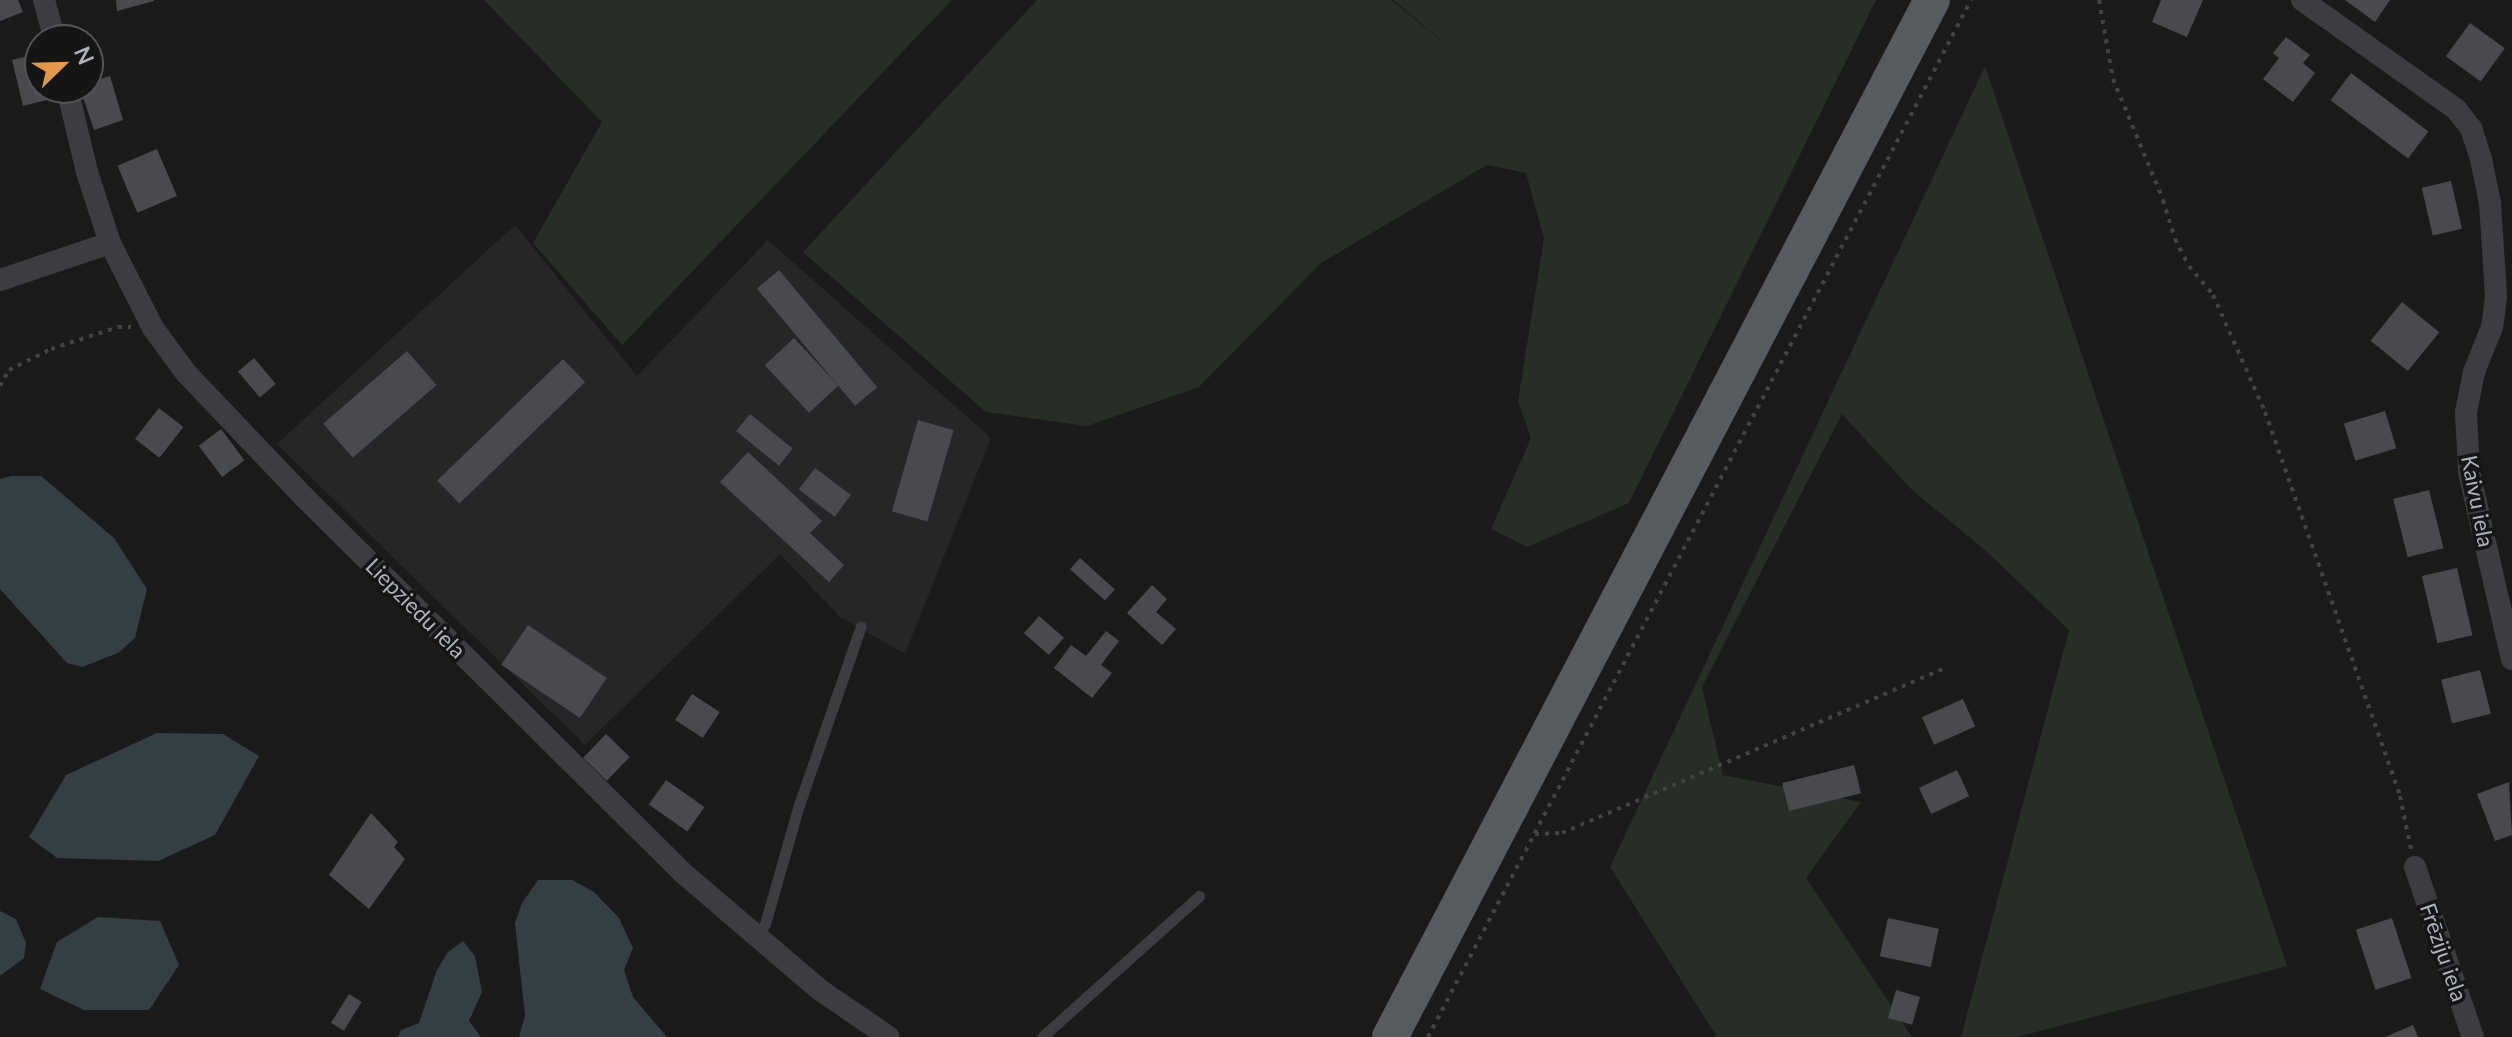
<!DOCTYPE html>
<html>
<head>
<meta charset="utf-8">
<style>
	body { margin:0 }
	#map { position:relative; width:2512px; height:1037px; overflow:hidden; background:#1a1a1b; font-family:Lato,sans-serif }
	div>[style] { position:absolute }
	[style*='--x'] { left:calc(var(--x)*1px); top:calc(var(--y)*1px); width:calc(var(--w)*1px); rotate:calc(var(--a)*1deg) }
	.built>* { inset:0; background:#262628 }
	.green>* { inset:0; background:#262e26 }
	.water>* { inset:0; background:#343f44 }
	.building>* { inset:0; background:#494a4e; transform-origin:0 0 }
	.path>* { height:4px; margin-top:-2px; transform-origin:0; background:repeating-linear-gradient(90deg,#414447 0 4px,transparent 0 10px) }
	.service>* { height:11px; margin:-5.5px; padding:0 5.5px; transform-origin:5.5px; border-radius:5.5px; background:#3b3d40 }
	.minor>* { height:22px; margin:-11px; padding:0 11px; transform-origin:11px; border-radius:11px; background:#3b3d40 }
	.primary>* { height:36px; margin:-18px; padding:0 18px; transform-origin:18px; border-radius:18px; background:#575a5f }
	span { translate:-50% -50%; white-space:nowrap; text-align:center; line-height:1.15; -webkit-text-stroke:7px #151516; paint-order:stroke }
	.street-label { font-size:22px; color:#adb3ba }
	.north { position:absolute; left:24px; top:24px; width:80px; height:80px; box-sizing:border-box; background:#151516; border:2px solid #525458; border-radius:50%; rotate:67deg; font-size:22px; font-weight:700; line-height:32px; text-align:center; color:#adb3ba }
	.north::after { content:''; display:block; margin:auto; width:28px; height:36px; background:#e2974b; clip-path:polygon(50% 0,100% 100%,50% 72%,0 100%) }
</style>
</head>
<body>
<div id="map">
	<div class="built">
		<div style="clip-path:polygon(515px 225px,637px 376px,768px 240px,991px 438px,905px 654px,840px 617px,780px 554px,585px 745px,277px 444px)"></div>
	</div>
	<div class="green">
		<div style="clip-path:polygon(484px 0,952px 0,622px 345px,533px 243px,602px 122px)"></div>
		<div style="clip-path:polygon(1037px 0,1391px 0,1454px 51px,1393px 0,1876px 0,1629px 503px,1527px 547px,1491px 529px,1531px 438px,1518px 401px,1544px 238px,1526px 173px,1487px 165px,1321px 263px,1199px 387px,1087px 426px,986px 412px,803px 252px)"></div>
		<div style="clip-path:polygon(1985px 66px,2287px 966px,2017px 1037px,1961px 1037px,2069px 630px,1985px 550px,1912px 490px,1842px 414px,1702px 687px,1723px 775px,1861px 802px,1806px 878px,1912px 1037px,1717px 1037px,1610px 867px)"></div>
	</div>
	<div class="water">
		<div style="clip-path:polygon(11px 476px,41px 476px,114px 538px,147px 589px,135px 638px,118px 653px,82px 667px,67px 663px,0 589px,0 479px)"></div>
		<div style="clip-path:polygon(157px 733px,223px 734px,259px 756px,215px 835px,158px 861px,57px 858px,29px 837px,66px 775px)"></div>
		<div style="clip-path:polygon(538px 880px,572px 880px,594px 892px,619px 918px,633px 948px,624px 970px,633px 997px,667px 1037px,519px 1037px,525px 1016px,515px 923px,522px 903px)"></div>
		<div style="clip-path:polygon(0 911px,16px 919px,26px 943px,24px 958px,0 976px)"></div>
		<div style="clip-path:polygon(98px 917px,160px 921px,179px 965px,149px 1010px,84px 1010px,40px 989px,57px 942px)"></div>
		<div style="clip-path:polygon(463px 941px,475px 956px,482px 992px,469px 1021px,481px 1037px,398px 1037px,401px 1030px,419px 1023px,437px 970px,448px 952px)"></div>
	</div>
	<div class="building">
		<div style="clip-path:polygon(0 0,18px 0,23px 12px,0 21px)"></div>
		<div style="clip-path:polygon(116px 0,154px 0,154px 1px,117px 11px)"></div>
		<div style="clip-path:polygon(2161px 0,2203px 0,2187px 37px,2152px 22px)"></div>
		<div style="clip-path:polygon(2345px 0,2390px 0,2375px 22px)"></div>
		<div style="left:2470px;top:23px;width:43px;height:41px;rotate:36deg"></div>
		<div style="clip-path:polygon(2286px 37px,2310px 55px,2303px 63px,2315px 73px,2293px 102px,2263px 79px,2279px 58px,2273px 53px)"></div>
		<div style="clip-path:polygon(37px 54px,40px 88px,45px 88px,47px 100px,23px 106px,12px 60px)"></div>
		<div style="left:2351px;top:73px;width:97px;height:34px;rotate:37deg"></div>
		<div style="clip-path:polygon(110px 76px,123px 120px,94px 130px,80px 88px,88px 88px,88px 83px)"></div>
		<div style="left:157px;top:149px;width:51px;height:43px;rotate:67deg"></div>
		<div style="left:2451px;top:181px;width:49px;height:30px;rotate:77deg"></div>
		<div style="left:779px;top:270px;width:153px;height:29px;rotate:50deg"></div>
		<div style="left:2402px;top:302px;width:48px;height:50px;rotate:39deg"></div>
		<div style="left:794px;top:338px;width:65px;height:40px;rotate:47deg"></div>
		<div style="left:407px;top:351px;width:45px;height:111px;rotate:49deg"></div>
		<div style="left:254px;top:358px;width:34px;height:21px;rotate:50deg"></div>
		<div style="left:563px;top:359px;width:32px;height:175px;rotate:46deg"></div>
		<div style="left:159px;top:408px;width:31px;height:39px;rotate:38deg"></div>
		<div style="left:2385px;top:411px;width:39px;height:43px;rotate:73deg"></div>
		<div style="left:750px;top:414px;width:55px;height:22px;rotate:39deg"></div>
		<div style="left:918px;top:420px;width:37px;height:95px;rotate:16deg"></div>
		<div style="left:221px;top:429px;width:39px;height:28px;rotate:53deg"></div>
		<div style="clip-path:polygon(748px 452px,822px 521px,810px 533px,844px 565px,829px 582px,720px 482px)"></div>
		<div style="left:815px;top:468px;width:45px;height:27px;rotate:37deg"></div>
		<div style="left:2429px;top:490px;width:60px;height:37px;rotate:76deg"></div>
		<div style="left:1080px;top:558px;width:47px;height:15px;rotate:42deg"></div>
		<div style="left:2457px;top:568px;width:69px;height:36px;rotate:77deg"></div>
		<div style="clip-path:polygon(1152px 585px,1167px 599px,1156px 612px,1176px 629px,1162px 645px,1127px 613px)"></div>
		<div style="left:1039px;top:616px;width:33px;height:23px;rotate:41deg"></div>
		<div style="left:528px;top:625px;width:95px;height:48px;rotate:34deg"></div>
		<div style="clip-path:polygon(1106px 631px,1119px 641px,1101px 665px,1112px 673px,1092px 698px,1054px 668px,1071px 645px,1086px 656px)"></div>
		<div style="left:2480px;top:670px;width:45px;height:40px;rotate:76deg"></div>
		<div style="left:692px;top:694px;width:33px;height:31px;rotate:33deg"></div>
		<div style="left:1963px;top:699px;width:30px;height:45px;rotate:66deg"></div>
		<div style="left:606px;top:734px;width:33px;height:33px;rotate:44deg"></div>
		<div style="left:1854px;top:765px;width:29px;height:74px;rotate:76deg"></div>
		<div style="left:1957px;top:770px;width:29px;height:42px;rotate:65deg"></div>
		<div style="left:666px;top:780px;width:47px;height:30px;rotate:35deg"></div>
		<div style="clip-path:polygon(2509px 782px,2512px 835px,2495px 841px,2477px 794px)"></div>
		<div style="clip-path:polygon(371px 813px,398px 842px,394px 847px,405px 859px,369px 909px,329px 875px)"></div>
		<div style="left:1888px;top:918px;width:52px;height:39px;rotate:12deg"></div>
		<div style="left:2392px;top:918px;width:63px;height:38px;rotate:72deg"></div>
		<div style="left:1896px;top:990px;width:25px;height:29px;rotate:16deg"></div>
		<div style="left:349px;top:994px;width:15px;height:34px;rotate:32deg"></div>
		<div style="clip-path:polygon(2413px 1025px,2418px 1037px,2385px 1037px)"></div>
	</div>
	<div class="path">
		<div style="--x:2099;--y:0;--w:80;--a:80"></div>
		<div style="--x:2113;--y:79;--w:131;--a:67.5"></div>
		<div style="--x:2163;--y:200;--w:41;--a:72.9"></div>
		<div style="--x:2175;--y:239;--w:30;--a:63"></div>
		<div style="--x:2189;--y:266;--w:38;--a:50"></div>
		<div style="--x:2213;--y:295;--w:128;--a:66"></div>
		<div style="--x:2265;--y:412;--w:407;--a:70.6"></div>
		<div style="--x:2400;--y:796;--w:54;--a:78.3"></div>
		<div style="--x:0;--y:386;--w:18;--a:-61"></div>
		<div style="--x:9;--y:370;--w:47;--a:-26.6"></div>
		<div style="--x:51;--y:349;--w:71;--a:-18.2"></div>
		<div style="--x:118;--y:327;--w:13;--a:0"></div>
		<div style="--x:1535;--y:834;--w:27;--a:-2"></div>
		<div style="--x:1562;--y:833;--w:419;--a:-23.3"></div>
		<div style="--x:1428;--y:1037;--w:1171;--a:-62.36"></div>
	</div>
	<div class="service">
		<div style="--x:757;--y:936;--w:14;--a:-56"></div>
		<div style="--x:765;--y:924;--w:124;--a:-74.1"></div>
		<div style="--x:799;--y:805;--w:189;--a:-70.9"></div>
		<div style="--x:1042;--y:1037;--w:211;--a:-41.9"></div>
	</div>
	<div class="minor">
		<div style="--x:44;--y:0;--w:41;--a:74.6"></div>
		<div style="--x:2302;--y:0;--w:189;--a:35.3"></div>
		<div style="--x:2456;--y:109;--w:24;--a:52"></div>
		<div style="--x:2471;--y:128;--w:33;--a:72"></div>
		<div style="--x:2481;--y:159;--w:45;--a:78.4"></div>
		<div style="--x:2490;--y:203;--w:93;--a:86.3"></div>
		<div style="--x:2496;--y:296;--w:31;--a:97"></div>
		<div style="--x:2492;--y:327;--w:48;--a:111.8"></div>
		<div style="--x:2474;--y:372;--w:41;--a:101.3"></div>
		<div style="--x:2466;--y:412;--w:60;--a:87.1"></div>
		<div style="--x:2469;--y:472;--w:192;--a:77.1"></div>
		<div style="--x:67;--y:88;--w:86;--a:76.6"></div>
		<div style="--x:87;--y:172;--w:75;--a:72.1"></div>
		<div style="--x:110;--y:243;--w:95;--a:63.2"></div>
		<div style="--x:153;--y:328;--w:56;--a:53.7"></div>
		<div style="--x:186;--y:373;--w:170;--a:46.4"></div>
		<div style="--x:303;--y:496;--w:535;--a:44.77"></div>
		<div style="--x:683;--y:873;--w:180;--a:40.5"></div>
		<div style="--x:820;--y:990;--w:83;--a:34.3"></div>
		<div style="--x:0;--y:280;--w:116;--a:-18.6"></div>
		<div style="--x:2415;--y:867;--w:180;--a:71.2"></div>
	</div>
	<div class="primary">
		<div style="--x:1390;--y:1037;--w:1170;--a:-62.41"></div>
	</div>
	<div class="street-label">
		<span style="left:2478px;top:501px;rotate:79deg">Kaivu iela</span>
		<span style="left:416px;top:608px;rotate:45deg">Liepziedu iela</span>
		<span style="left:2444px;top:952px;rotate:71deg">Frēziju iela</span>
	</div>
	<div class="north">N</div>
</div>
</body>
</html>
